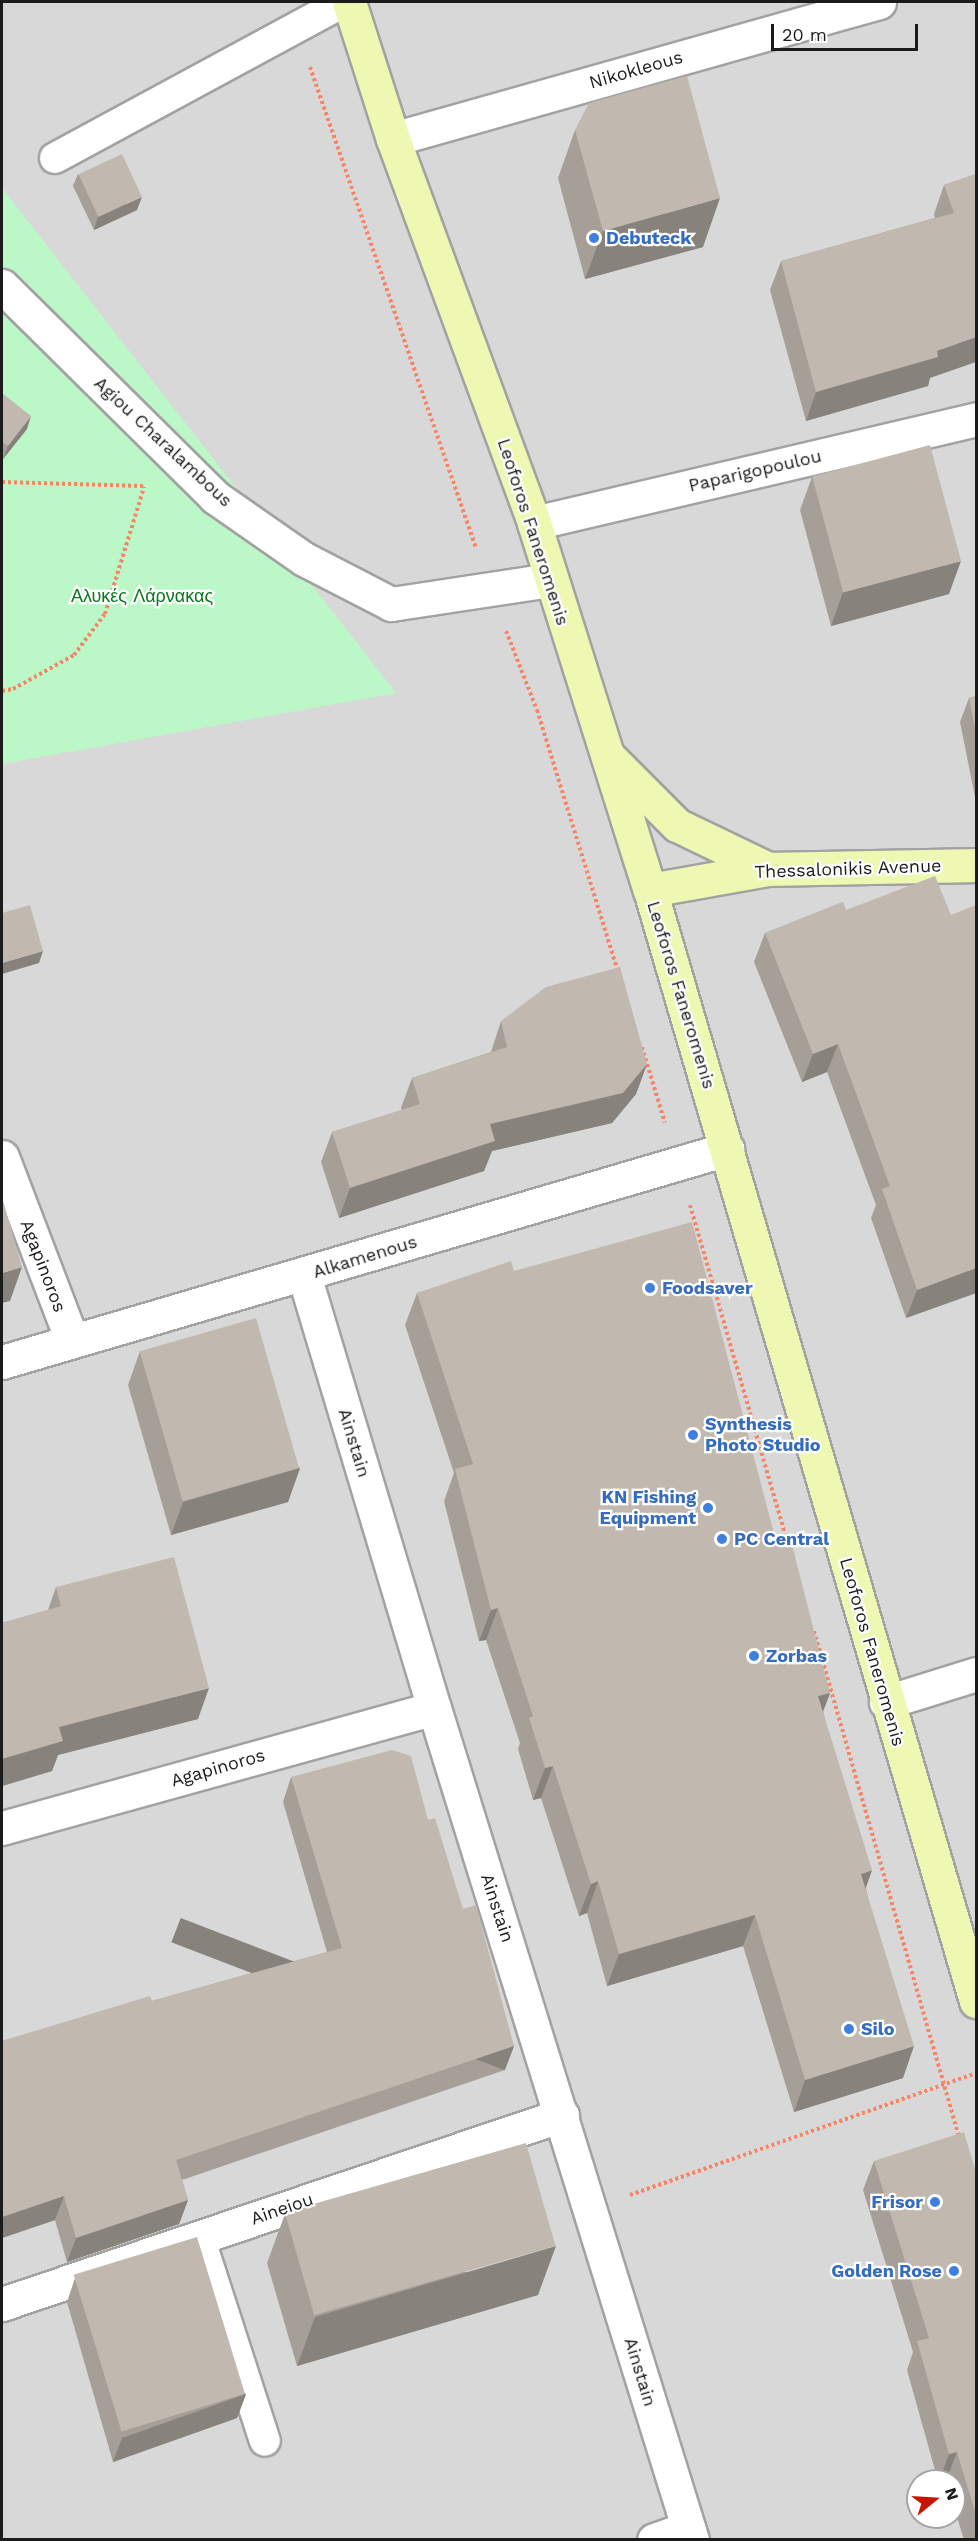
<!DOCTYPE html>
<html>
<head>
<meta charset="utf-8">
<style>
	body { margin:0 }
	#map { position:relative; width:978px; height:2541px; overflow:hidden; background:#edeae1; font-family:"Work Sans",sans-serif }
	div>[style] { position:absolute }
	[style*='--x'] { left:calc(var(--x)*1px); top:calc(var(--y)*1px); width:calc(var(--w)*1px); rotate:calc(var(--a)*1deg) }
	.residential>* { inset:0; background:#d9d8d8 }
	.park>* { inset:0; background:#bcf8c7 }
	.path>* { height:4px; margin-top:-2px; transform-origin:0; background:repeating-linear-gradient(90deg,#f88466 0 3px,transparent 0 6px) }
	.roads { filter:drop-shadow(2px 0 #a2a2a2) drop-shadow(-2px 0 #a2a2a2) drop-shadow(0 2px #a2a2a2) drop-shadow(0 -2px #a2a2a2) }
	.lane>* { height:30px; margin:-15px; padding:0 15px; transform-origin:15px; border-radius:15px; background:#fff }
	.street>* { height:33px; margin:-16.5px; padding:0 16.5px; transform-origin:16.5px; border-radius:16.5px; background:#fff }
	.secondary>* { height:33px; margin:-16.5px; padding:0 16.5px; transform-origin:16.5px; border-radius:16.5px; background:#eef8b3 }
	.wall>* { inset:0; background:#a69f97 }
	.shaded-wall>* { inset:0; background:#87827b; transform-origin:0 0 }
	.building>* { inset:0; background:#c1b9b0; transform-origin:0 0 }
	.dots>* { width:16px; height:16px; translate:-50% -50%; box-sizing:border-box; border:3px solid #fff; border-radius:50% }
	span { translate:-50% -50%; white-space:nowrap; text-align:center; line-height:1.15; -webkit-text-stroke:4.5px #fff; paint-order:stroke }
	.street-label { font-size:18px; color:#1b1b1b }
	.shop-label { font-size:18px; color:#366cbe; font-weight:700 }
	.left { translate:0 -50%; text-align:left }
	.right { translate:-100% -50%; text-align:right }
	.park-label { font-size:18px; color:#0c7720 }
	.frame { position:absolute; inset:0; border:3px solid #1b1b1b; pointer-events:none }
	.north { position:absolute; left:906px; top:2469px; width:60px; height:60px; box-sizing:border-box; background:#fff; border:2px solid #a4a4a4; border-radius:50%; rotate:72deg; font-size:16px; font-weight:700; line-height:24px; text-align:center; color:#1b1b1b }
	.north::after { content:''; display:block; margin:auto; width:21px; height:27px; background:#c51602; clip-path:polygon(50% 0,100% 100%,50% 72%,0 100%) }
	.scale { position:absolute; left:771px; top:24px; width:147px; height:27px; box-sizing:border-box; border:3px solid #1b1b1b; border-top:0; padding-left:8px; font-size:18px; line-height:21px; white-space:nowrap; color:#1b1b1b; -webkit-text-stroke:4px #fff; paint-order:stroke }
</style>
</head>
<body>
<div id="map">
	<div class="residential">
		<div style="clip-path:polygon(evenodd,2px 2px,976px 2px,976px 2539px,2px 2540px,2px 2px,918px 2481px,954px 2481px,954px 2517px,918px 2517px,918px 2481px)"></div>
	</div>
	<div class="park">
		<div style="clip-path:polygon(2px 188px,396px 693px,2px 764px)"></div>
	</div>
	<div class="path">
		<div style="--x:310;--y:67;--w:509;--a:70.96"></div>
		<div style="--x:2;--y:482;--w:141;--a:1.6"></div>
		<div style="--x:506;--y:631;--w:85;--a:68.6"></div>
		<div style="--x:537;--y:710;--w:273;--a:72.8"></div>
		<div style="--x:2;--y:691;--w:11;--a:-10"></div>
		<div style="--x:13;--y:689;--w:70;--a:-29.1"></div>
		<div style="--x:74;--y:655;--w:51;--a:-52.9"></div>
		<div style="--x:105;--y:614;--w:133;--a:-72.9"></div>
		<div style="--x:642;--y:1047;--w:79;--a:73.2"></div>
		<div style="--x:690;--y:1205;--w:349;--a:73.9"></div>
		<div style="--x:814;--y:1631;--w:526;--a:74.01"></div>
		<div style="--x:630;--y:2195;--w:367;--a:-19.4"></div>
	</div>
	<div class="roads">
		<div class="lane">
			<div style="--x:55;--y:158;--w:328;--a:-28.4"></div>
			<div style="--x:199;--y:2237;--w:214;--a:72.1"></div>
		</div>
		<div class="street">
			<div style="--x:393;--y:139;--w:505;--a:-15.74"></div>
			<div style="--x:2;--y:286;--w:300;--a:44.7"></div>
			<div style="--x:215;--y:497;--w:108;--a:34.9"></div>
			<div style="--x:304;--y:559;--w:98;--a:27.3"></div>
			<div style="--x:391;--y:604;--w:160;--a:-8.6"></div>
			<div style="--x:534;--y:523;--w:454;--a:-13.2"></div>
			<div style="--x:2;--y:1157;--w:196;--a:69.1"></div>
			<div style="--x:304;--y:1275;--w:452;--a:73.3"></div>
			<div style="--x:434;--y:1708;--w:871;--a:72.77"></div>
			<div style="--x:2;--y:1362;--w:756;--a:-16.37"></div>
			<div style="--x:886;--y:1702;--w:94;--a:-17.3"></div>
			<div style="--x:2;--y:1828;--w:448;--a:-15.5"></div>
			<div style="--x:2;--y:2304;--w:591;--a:-18.65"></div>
			<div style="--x:654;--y:2540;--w:36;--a:-19"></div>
		</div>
		<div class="secondary">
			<div style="--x:349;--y:2;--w:144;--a:72.2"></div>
			<div style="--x:393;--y:139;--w:409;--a:69.8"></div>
			<div style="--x:534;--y:523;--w:385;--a:72.5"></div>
			<div style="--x:650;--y:890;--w:1158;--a:73.65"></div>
			<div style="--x:608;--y:756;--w:98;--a:45"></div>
			<div style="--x:677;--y:825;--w:101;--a:25.8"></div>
			<div style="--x:650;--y:890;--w:120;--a:-10.1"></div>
			<div style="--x:768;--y:869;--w:208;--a:-1.1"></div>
		</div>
	</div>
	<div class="wall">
		<div style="clip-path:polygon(575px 130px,703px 247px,585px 279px,558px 178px)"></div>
		<div style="clip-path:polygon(78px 174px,137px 210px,94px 230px,73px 186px)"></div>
		<div style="clip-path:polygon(976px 174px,930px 378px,928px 386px,806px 421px,770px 290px,781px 261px,935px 218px,934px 214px,944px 185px)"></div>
		<div style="clip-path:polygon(2px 393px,27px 429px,3px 459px,2px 458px)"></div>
		<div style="clip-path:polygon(812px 477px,949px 594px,831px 626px,800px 510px)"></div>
		<div style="clip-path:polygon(976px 696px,976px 802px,960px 722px,969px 698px)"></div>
		<div style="clip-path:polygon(843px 902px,976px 1293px,906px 1318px,871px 1218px,876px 1205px,827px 1072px,802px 1082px,754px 962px,765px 933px)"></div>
		<div style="clip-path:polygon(501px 1021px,647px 1064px,636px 1094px,612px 1123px,492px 1151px,484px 1171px,339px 1218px,321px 1162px,332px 1132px,402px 1110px,401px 1108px,412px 1078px,491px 1052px)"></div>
		<div style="clip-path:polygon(514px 1271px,776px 1541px,830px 1693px,823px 1711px,866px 1888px,903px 2078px,794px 2112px,743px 1946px,607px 1986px,587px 1913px,579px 1916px,541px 1798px,533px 1800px,518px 1749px,520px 1743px,486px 1640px,479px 1641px,444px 1501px,454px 1473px,405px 1325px,417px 1293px)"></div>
		<div style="clip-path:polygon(140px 1351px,300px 1468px,288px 1502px,171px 1535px,128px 1385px)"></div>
		<div style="clip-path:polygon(56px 1587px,198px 1719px,58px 1755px,52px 1771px,2px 1786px,2px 1623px,48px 1610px)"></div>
		<div style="clip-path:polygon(291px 1777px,428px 1820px,514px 2046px,505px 2070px,182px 2180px,188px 2200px,179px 2224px,67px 2262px,55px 2220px,2px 2238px,2px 2041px,152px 2001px,327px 1952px,283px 1802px)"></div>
		<div style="clip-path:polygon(874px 2161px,976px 2172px,976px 2540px,964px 2540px,954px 2507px,954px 2481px,938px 2481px,907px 2370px,913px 2352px,863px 2190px)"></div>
		<div style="clip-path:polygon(285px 2214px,538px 2295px,297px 2366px,267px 2263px)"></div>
		<div style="clip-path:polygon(75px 2278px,246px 2394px,237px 2418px,113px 2462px,67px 2302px)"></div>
	</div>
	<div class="shaded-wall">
		<div style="clip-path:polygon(142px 197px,137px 210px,94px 230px,98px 217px)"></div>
		<div style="clip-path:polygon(720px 198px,703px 247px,585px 279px,603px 231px)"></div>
		<div style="clip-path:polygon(976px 337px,976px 362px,930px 378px,928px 386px,806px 421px,816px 392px)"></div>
		<div style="clip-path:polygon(31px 416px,27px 429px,3px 459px,8px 446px)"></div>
		<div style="clip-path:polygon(961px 561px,949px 594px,831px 626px,843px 592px)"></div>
		<div style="clip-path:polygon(43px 951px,39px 963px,2px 974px,2px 963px)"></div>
		<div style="clip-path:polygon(838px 1044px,827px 1072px,802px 1082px,813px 1054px)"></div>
		<div style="clip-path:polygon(647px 1064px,636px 1094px,612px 1123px,492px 1151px,484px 1171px,339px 1218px,350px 1188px,490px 1124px)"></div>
		<div style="clip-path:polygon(22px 1267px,10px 1301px,2px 1303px,2px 1273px)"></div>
		<div style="clip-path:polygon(976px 1268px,976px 1293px,906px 1318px,917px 1290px)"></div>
		<div style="clip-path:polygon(300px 1468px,288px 1502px,171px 1535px,183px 1502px)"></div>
		<div style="clip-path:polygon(498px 1608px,486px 1640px,479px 1641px,491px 1610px)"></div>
		<div style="clip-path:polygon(209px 1688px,198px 1719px,58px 1755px,52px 1771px,2px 1786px,2px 1759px,59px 1727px)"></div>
		<div style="clip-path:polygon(830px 1693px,818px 1725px,818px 1696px)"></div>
		<div style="clip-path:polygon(553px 1766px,541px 1798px,533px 1800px,545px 1768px)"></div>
		<div style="clip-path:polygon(872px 1870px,861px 1902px,861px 1874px)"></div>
		<div style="clip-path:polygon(598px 1881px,587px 1913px,579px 1916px,591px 1884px)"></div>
		<div style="clip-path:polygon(755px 1915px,743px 1946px,607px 1986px,619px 1954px)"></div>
		<div style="left:514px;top:2046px;width:26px;height:357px;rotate:111deg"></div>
		<div style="clip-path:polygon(914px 2046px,903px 2078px,794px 2112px,805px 2080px)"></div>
		<div style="clip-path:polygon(64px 2196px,55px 2220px,2px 2238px,2px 2217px)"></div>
		<div style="clip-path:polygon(188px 2200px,179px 2224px,67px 2262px,76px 2238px)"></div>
		<div style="clip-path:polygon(556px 2246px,538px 2295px,297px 2366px,315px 2317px)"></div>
		<div style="clip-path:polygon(246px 2394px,237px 2418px,113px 2462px,122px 2438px)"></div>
		<div style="clip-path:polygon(957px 2452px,946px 2481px,939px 2481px,949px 2454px)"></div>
	</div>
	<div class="building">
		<div style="clip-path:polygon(687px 76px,720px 198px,603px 231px,575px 130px,589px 103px)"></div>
		<div style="left:122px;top:154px;width:47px;height:48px;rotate:65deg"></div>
		<div style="clip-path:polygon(976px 174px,976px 337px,937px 351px,938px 357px,816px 392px,781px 261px,954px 213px,944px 185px)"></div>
		<div style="clip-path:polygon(2px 393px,31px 416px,8px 446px,2px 442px)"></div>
		<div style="left:930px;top:445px;width:120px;height:122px;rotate:75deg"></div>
		<div style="clip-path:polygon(976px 696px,976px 734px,969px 698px)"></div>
		<div style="clip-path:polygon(935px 876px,951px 915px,976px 905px,976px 1268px,917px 1290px,882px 1189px,890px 1186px,838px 1044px,813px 1054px,765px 933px,843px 902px,846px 910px)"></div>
		<div style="clip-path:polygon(30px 905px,43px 951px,2px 963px,2px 913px)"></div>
		<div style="clip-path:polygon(620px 967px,647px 1064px,623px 1093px,490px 1124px,495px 1141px,350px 1188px,332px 1132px,420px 1104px,412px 1078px,507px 1047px,501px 1021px,546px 987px)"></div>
		<div style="clip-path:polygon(2px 1197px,22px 1267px,2px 1273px)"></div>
		<div style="clip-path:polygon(692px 1222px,776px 1541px,790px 1537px,830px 1693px,818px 1696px,872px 1870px,861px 1874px,914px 2046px,805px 2080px,755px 1915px,619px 1954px,598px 1881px,591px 1884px,553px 1766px,545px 1768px,529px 1718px,533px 1716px,498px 1608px,491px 1610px,455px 1469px,473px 1464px,417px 1293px,511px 1261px,514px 1271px)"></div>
		<div style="left:256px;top:1318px;width:156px;height:121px;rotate:74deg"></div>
		<div style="clip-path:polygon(174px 1557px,209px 1688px,59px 1727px,63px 1741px,2px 1759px,2px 1623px,61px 1606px,56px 1587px)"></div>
		<div style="clip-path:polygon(392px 1750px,411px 1756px,428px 1820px,435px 1818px,463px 1909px,476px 1905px,514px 2046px,176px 2160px,188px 2200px,76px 2238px,64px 2196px,2px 2217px,2px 2041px,150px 1996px,152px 2001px,342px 1948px,291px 1777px)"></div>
		<div style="clip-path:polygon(964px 2132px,976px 2172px,976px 2515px,957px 2452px,949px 2454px,917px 2341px,929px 2338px,874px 2161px)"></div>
		<div style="left:526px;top:2143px;width:107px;height:251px;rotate:74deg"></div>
		<div style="left:197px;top:2237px;width:164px;height:129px;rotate:73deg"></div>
	</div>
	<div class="dots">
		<div style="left:594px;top:238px;background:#3f7fe0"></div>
		<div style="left:650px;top:1288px;background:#3f7fe0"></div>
		<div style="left:693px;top:1435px;background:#3f7fe0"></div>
		<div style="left:708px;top:1508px;background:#3f7fe0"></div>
		<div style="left:722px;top:1539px;background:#3f7fe0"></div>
		<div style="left:754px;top:1656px;background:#3f7fe0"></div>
		<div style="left:849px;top:2029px;background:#3f7fe0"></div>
		<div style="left:935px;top:2202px;background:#3f7fe0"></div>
		<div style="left:954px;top:2271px;background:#3f7fe0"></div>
	</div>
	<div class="street-label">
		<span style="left:636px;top:70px;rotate:-16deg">Nikokleous</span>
		<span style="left:163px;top:442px;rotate:43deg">Agiou Charalambous</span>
		<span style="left:755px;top:471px;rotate:-13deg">Paparigopoulou</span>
		<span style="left:533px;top:532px;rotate:72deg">Leoforos Faneromenis</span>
		<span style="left:848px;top:869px;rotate:-2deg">Thessalonikis Avenue</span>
		<span style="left:681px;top:995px;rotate:73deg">Leoforos Faneromenis</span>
		<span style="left:365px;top:1257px;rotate:-17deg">Alkamenous</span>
		<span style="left:43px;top:1266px;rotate:69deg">Agapinoros</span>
		<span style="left:354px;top:1443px;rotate:73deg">Ainstain</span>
		<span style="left:872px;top:1652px;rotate:74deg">Leoforos Faneromenis</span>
		<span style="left:218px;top:1768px;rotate:-16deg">Agapinoros</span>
		<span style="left:497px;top:1908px;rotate:72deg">Ainstain</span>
		<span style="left:282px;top:2209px;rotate:-19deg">Aineiou</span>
		<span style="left:640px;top:2372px;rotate:73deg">Ainstain</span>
	</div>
	<div class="shop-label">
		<span class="left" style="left:606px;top:238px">Debuteck</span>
		<span class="left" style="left:662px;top:1288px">Foodsaver</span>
		<span class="left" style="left:705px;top:1435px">Synthesis<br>Photo Studio</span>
		<span class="right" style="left:696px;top:1508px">KN Fishing<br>Equipment</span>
		<span class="left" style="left:734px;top:1539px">PC Central</span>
		<span class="left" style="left:766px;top:1656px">Zorbas</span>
		<span class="left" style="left:861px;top:2029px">Silo</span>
		<span class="right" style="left:923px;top:2202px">Frisor</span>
		<span class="right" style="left:942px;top:2271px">Golden Rose</span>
	</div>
	<div class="park-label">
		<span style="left:142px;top:596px">Αλυκές Λάρνακας</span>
	</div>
	<div class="frame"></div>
	<div class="north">N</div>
	<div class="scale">20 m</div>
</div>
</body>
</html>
